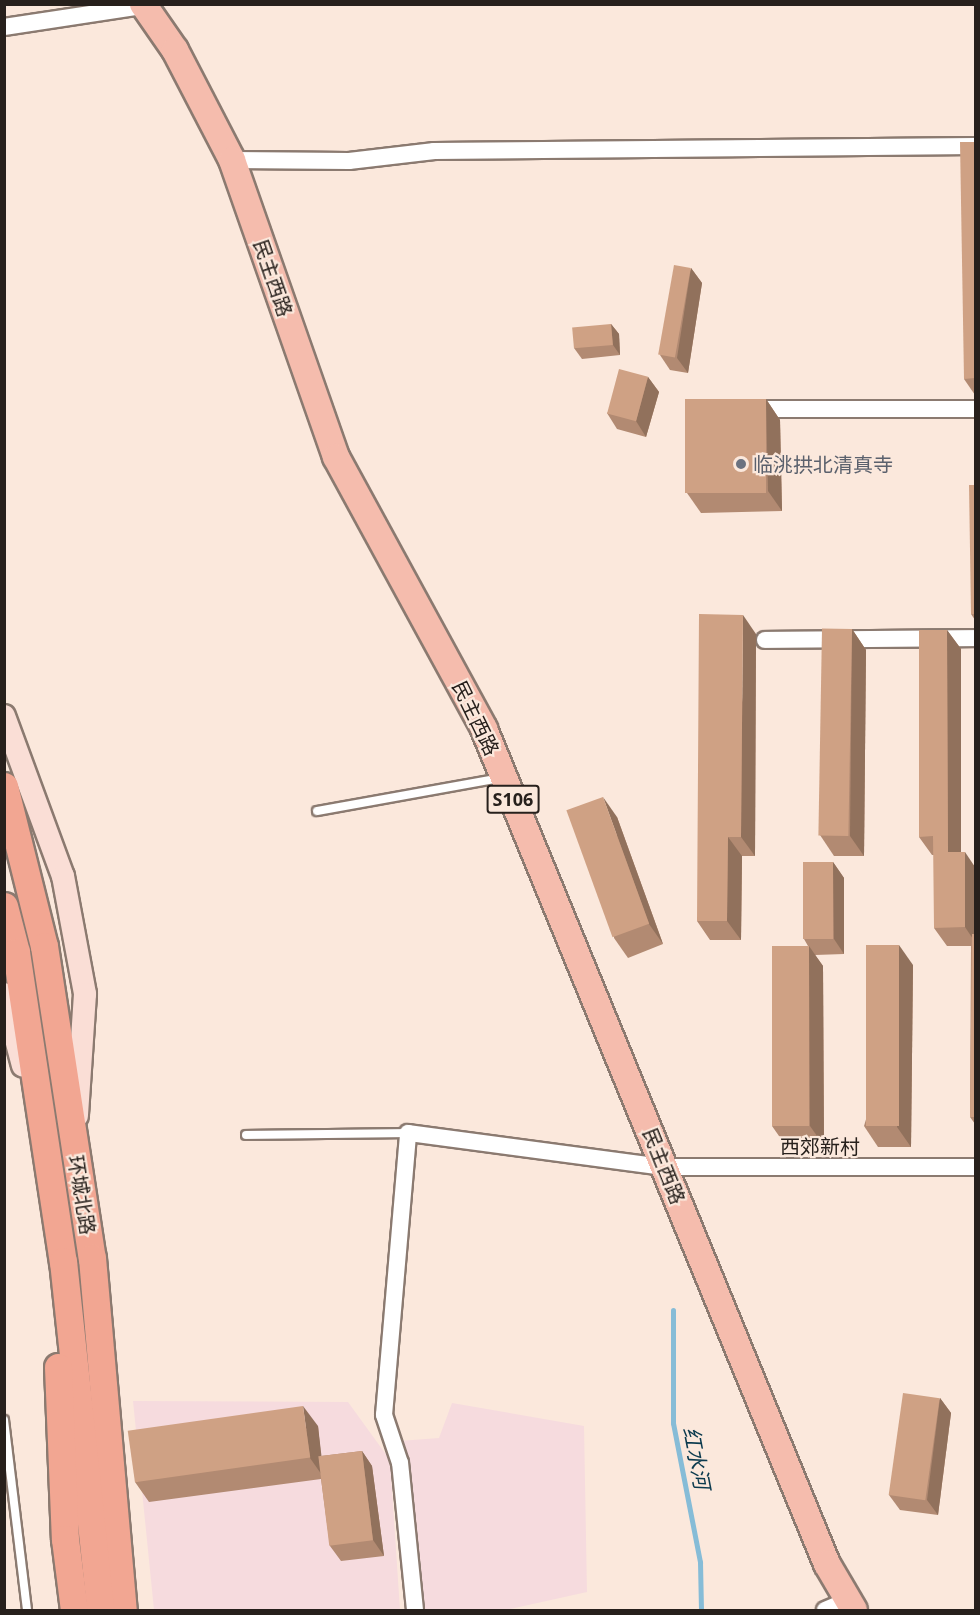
<!DOCTYPE html>
<html>
<head>
<meta charset="utf-8">
<style>
	body { margin:0 }
	#map { position:relative; width:980px; height:1615px; overflow:hidden; background:#fbe8dc; font-family:"Noto Sans","Noto Sans SC",sans-serif }
	div>[style] { position:absolute }
	[style*='--x'] { left:calc(var(--x)*1px); top:calc(var(--y)*1px); width:calc(var(--w)*1px); rotate:calc(var(--a)*1deg) }
	.education>* { inset:0; background:#f6dbde }
	.stream>* { height:5px; margin:-2.5px; padding:0 2.5px; transform-origin:2.5px; border-radius:2.5px; background:#86bcd7 }
	.roads { filter:drop-shadow(2px 0 #8b7a70) drop-shadow(-2px 0 #8b7a70) drop-shadow(0 2px #8b7a70) drop-shadow(0 -2px #8b7a70) }
	.service>* { height:8px; margin:-4px; padding:0 4px; transform-origin:4px; border-radius:4px; background:#fff }
	.minor>* { height:16px; margin:-8px; padding:0 8px; transform-origin:8px; border-radius:8px; background:#fff }
	.secondary>* { height:22px; margin:-11px; padding:0 11px; transform-origin:11px; border-radius:11px; background:#faded6 }
	.primary>* { height:26px; margin:-13px; padding:0 13px; transform-origin:13px; border-radius:13px; background:#f5bcad }
	.trunk>* { height:27px; margin:-13.5px; padding:0 13.5px; transform-origin:13.5px; border-radius:13.5px; background:#f2a692 }
	.wall>* { inset:0; background:#b28a72 }
	.shaded-wall>* { inset:0; background:#91715c }
	.building>* { inset:0; background:#cfa184; transform-origin:0 0 }
	.dots>* { width:16px; height:16px; translate:-50% -50%; box-sizing:border-box; border:3px solid #fbe8dc; border-radius:50% }
	span { translate:-50% -50%; white-space:nowrap; text-align:center; line-height:1.15; -webkit-text-stroke:4.5px #fbe8dc; paint-order:stroke }
	.shield-label span { padding:2px 4px; background:#fbe8dc; border:2px solid; border-radius:4px; -webkit-text-stroke-width:0 }
	.shield-label { font-size:18px; color:#27201c; font-weight:700 }
	.street-label { font-size:20px; color:#27201c }
	.worship-label { font-size:20px; color:#5b616d }
	.left { translate:0 -50%; text-align:left }
	.water-label { font-size:21px; color:#0b3a4e; font-style:italic }
	.frame { position:absolute; inset:0; border:6px solid #27201c; pointer-events:none }
</style>
</head>
<body>
<div id="map">
	<div class="education">
		<div style="clip-path:polygon(133px 1401px,348px 1402px,390px 1460px,400px 1610px,154px 1610px)"></div>
		<div style="clip-path:polygon(452px 1403px,584px 1426px,587px 1592px,506px 1610px,419px 1610px,399px 1441px,439px 1438px)"></div>
	</div>
	<div class="stream">
		<div style="--x:673;--y:1310;--w:113;--a:90"></div>
		<div style="--x:673;--y:1423;--w:142;--a:79"></div>
		<div style="--x:700;--y:1562;--w:48;--a:88.8"></div>
	</div>
	<div class="roads">
		<div class="service">
			<div style="--x:317;--y:811;--w:186;--a:-10.2"></div>
			<div style="--x:246;--y:1135;--w:162;--a:-0.7"></div>
			<div style="--x:4;--y:1420;--w:191;--a:83.1"></div>
		</div>
		<div class="minor">
			<div style="--x:4;--y:27;--w:141;--a:-8.6"></div>
			<div style="--x:232;--y:160;--w:117;--a:0.5"></div>
			<div style="--x:349;--y:161;--w:86;--a:-6.7"></div>
			<div style="--x:434;--y:151;--w:542;--a:-0.53"></div>
			<div style="--x:751;--y:409;--w:225;--a:0"></div>
			<div style="--x:765;--y:640;--w:211;--a:-0.5"></div>
			<div style="--x:415;--y:1610;--w:148;--a:-95.8"></div>
			<div style="--x:400;--y:1463;--w:51;--a:-108.4"></div>
			<div style="--x:384;--y:1415;--w:283;--a:-85.1"></div>
			<div style="--x:408;--y:1133;--w:258;--a:7.6"></div>
			<div style="--x:664;--y:1167;--w:312;--a:0"></div>
			<div style="--x:825;--y:1610;--w:25;--a:-23"></div>
		</div>
		<div class="secondary">
			<div style="--x:4;--y:716;--w:171;--a:69.8"></div>
			<div style="--x:63;--y:876;--w:120;--a:79.4"></div>
			<div style="--x:85;--y:994;--w:122;--a:93.8"></div>
			<div style="--x:4;--y:994;--w:74;--a:75.2"></div>
		</div>
		<div class="primary">
			<div style="--x:143;--y:4;--w:56;--a:55.2"></div>
			<div style="--x:175;--y:50;--w:124;--a:62.6"></div>
			<div style="--x:232;--y:160;--w:315;--a:70.7"></div>
			<div style="--x:336;--y:457;--w:310;--a:61.4"></div>
			<div style="--x:484;--y:729;--w:903;--a:67.67"></div>
			<div style="--x:827;--y:1564;--w:53;--a:59.6"></div>
		</div>
		<div class="trunk">
			<div style="--x:4;--y:786;--w:165;--a:76"></div>
			<div style="--x:44;--y:946;--w:316;--a:81.3"></div>
			<div style="--x:92;--y:1258;--w:353;--a:85"></div>
			<div style="--x:4;--y:906;--w:48;--a:75.4"></div>
			<div style="--x:16;--y:952;--w:313;--a:81.4"></div>
			<div style="--x:63;--y:1261;--w:351;--a:83.9"></div>
			<div style="--x:58;--y:1367;--w:172;--a:87.7"></div>
			<div style="--x:65;--y:1539;--w:72;--a:82.8"></div>
		</div>
	</div>
	<div class="wall">
		<div style="clip-path:polygon(975px 142px,975px 395px,964px 379px)"></div>
		<div style="clip-path:polygon(691px 268px,702px 283px,688px 373px,670px 370px,660px 355px)"></div>
		<div style="clip-path:polygon(611px 324px,619px 334px,620px 355px,582px 359px,574px 348px)"></div>
		<div style="clip-path:polygon(648px 377px,659px 392px,646px 437px,617px 429px,607px 413px)"></div>
		<div style="clip-path:polygon(766px 399px,780px 420px,782px 511px,701px 513px,687px 493px)"></div>
		<div style="clip-path:polygon(975px 485px,975px 620px,971px 614px)"></div>
		<div style="clip-path:polygon(852px 629px,866px 650px,864px 856px,834px 856px,820px 835px)"></div>
		<div style="clip-path:polygon(947px 630px,961px 649px,961px 852px,975px 867px,975px 1124px,970px 1117px,971px 946px,947px 946px,934px 928px,934px 855px,932px 855px,919px 837px)"></div>
		<div style="clip-path:polygon(756px 634px,755px 856px,742px 856px,741px 940px,710px 940px,697px 921px)"></div>
		<div style="clip-path:polygon(617px 817px,663px 944px,628px 958px,614px 938px)"></div>
		<div style="clip-path:polygon(833px 862px,844px 878px,844px 954px,815px 955px,823px 966px,824px 1146px,786px 1146px,772px 1126px,808px 946px,804px 939px)"></div>
		<div style="clip-path:polygon(913px 965px,911px 1147px,878px 1147px,864px 1126px)"></div>
		<div style="clip-path:polygon(940px 1398px,951px 1413px,938px 1515px,900px 1510px,889px 1495px)"></div>
		<div style="clip-path:polygon(318px 1426px,321px 1456px,362px 1451px,372px 1466px,384px 1556px,341px 1561px,330px 1546px,321px 1479px,149px 1502px,135px 1482px)"></div>
	</div>
	<div class="shaded-wall">
		<div style="clip-path:polygon(691px 268px,702px 283px,688px 373px,677px 358px)"></div>
		<div style="clip-path:polygon(611px 324px,619px 334px,620px 355px,613px 345px)"></div>
		<div style="clip-path:polygon(648px 377px,659px 392px,646px 437px,636px 421px)"></div>
		<div style="clip-path:polygon(766px 399px,780px 420px,782px 511px,768px 491px)"></div>
		<div style="clip-path:polygon(743px 615px,756px 634px,755px 856px,741px 837px)"></div>
		<div style="clip-path:polygon(852px 629px,866px 650px,864px 856px,850px 836px)"></div>
		<div style="clip-path:polygon(947px 630px,961px 649px,961px 871px,948px 852px)"></div>
		<div style="clip-path:polygon(603px 797px,617px 817px,663px 944px,649px 924px)"></div>
		<div style="clip-path:polygon(728px 837px,742px 856px,741px 940px,727px 921px)"></div>
		<div style="clip-path:polygon(965px 852px,975px 867px,975px 942px,965px 927px)"></div>
		<div style="clip-path:polygon(833px 862px,844px 878px,844px 954px,834px 939px)"></div>
		<div style="clip-path:polygon(899px 945px,913px 965px,911px 1147px,897px 1127px)"></div>
		<div style="clip-path:polygon(809px 946px,823px 966px,824px 1146px,810px 1126px)"></div>
		<div style="clip-path:polygon(940px 1398px,951px 1413px,938px 1515px,927px 1500px)"></div>
		<div style="clip-path:polygon(303px 1406px,318px 1426px,324px 1478px,310px 1458px)"></div>
		<div style="clip-path:polygon(362px 1451px,372px 1466px,384px 1556px,373px 1540px)"></div>
	</div>
	<div class="building">
		<div style="clip-path:polygon(960px 142px,975px 142px,975px 378px,964px 379px)"></div>
		<div style="left:674px;top:265px;width:17px;height:91px;rotate:10deg"></div>
		<div style="left:611px;top:324px;width:21px;height:39px;rotate:85deg"></div>
		<div style="left:619px;top:369px;width:30px;height:46px;rotate:15deg"></div>
		<div style="left:685px;top:399px;width:81px;height:94px"></div>
		<div style="clip-path:polygon(969px 485px,975px 485px,975px 614px,971px 614px)"></div>
		<div style="clip-path:polygon(699px 614px,743px 615px,741px 837px,728px 837px,727px 921px,697px 921px)"></div>
		<div style="left:852px;top:629px;width:207px;height:30px;rotate:91deg"></div>
		<div style="clip-path:polygon(919px 630px,947px 630px,948px 852px,965px 852px,965px 927px,934px 928px,933px 836px,919px 837px)"></div>
		<div style="left:603px;top:797px;width:135px;height:39px;rotate:70deg"></div>
		<div style="left:803px;top:862px;width:30px;height:77px"></div>
		<div style="clip-path:polygon(972px 934px,975px 934px,975px 1117px,970px 1117px)"></div>
		<div style="left:866px;top:945px;width:33px;height:181px"></div>
		<div style="left:772px;top:946px;width:37px;height:180px"></div>
		<div style="left:903px;top:1393px;width:37px;height:103px;rotate:8deg"></div>
		<div style="left:303px;top:1406px;width:52px;height:177px;rotate:82deg"></div>
		<div style="left:362px;top:1451px;width:90px;height:44px;rotate:83deg"></div>
	</div>
	<div class="dots">
		<div style="left:741px;top:464px;background:#6b7280"></div>
	</div>
	<div class="shield-label">
		<span style="left:513px;top:799px">S106</span>
	</div>
	<div class="street-label">
		<span style="left:273px;top:278px;rotate:71deg">民主西路</span>
		<span style="left:476px;top:718px;rotate:64deg">民主西路</span>
		<span style="left:820px;top:1146px">西郊新村</span>
		<span style="left:664px;top:1166px;rotate:68deg">民主西路</span>
		<span style="left:82px;top:1195px;rotate:81deg">环城北路</span>
	</div>
	<div class="worship-label">
		<span class="left" style="left:753px;top:464px">临洮拱北清真寺</span>
	</div>
	<div class="water-label">
		<span style="left:697px;top:1458px;rotate:79deg">红水河</span>
	</div>
	<div class="frame"></div>
</div>
</body>
</html>
